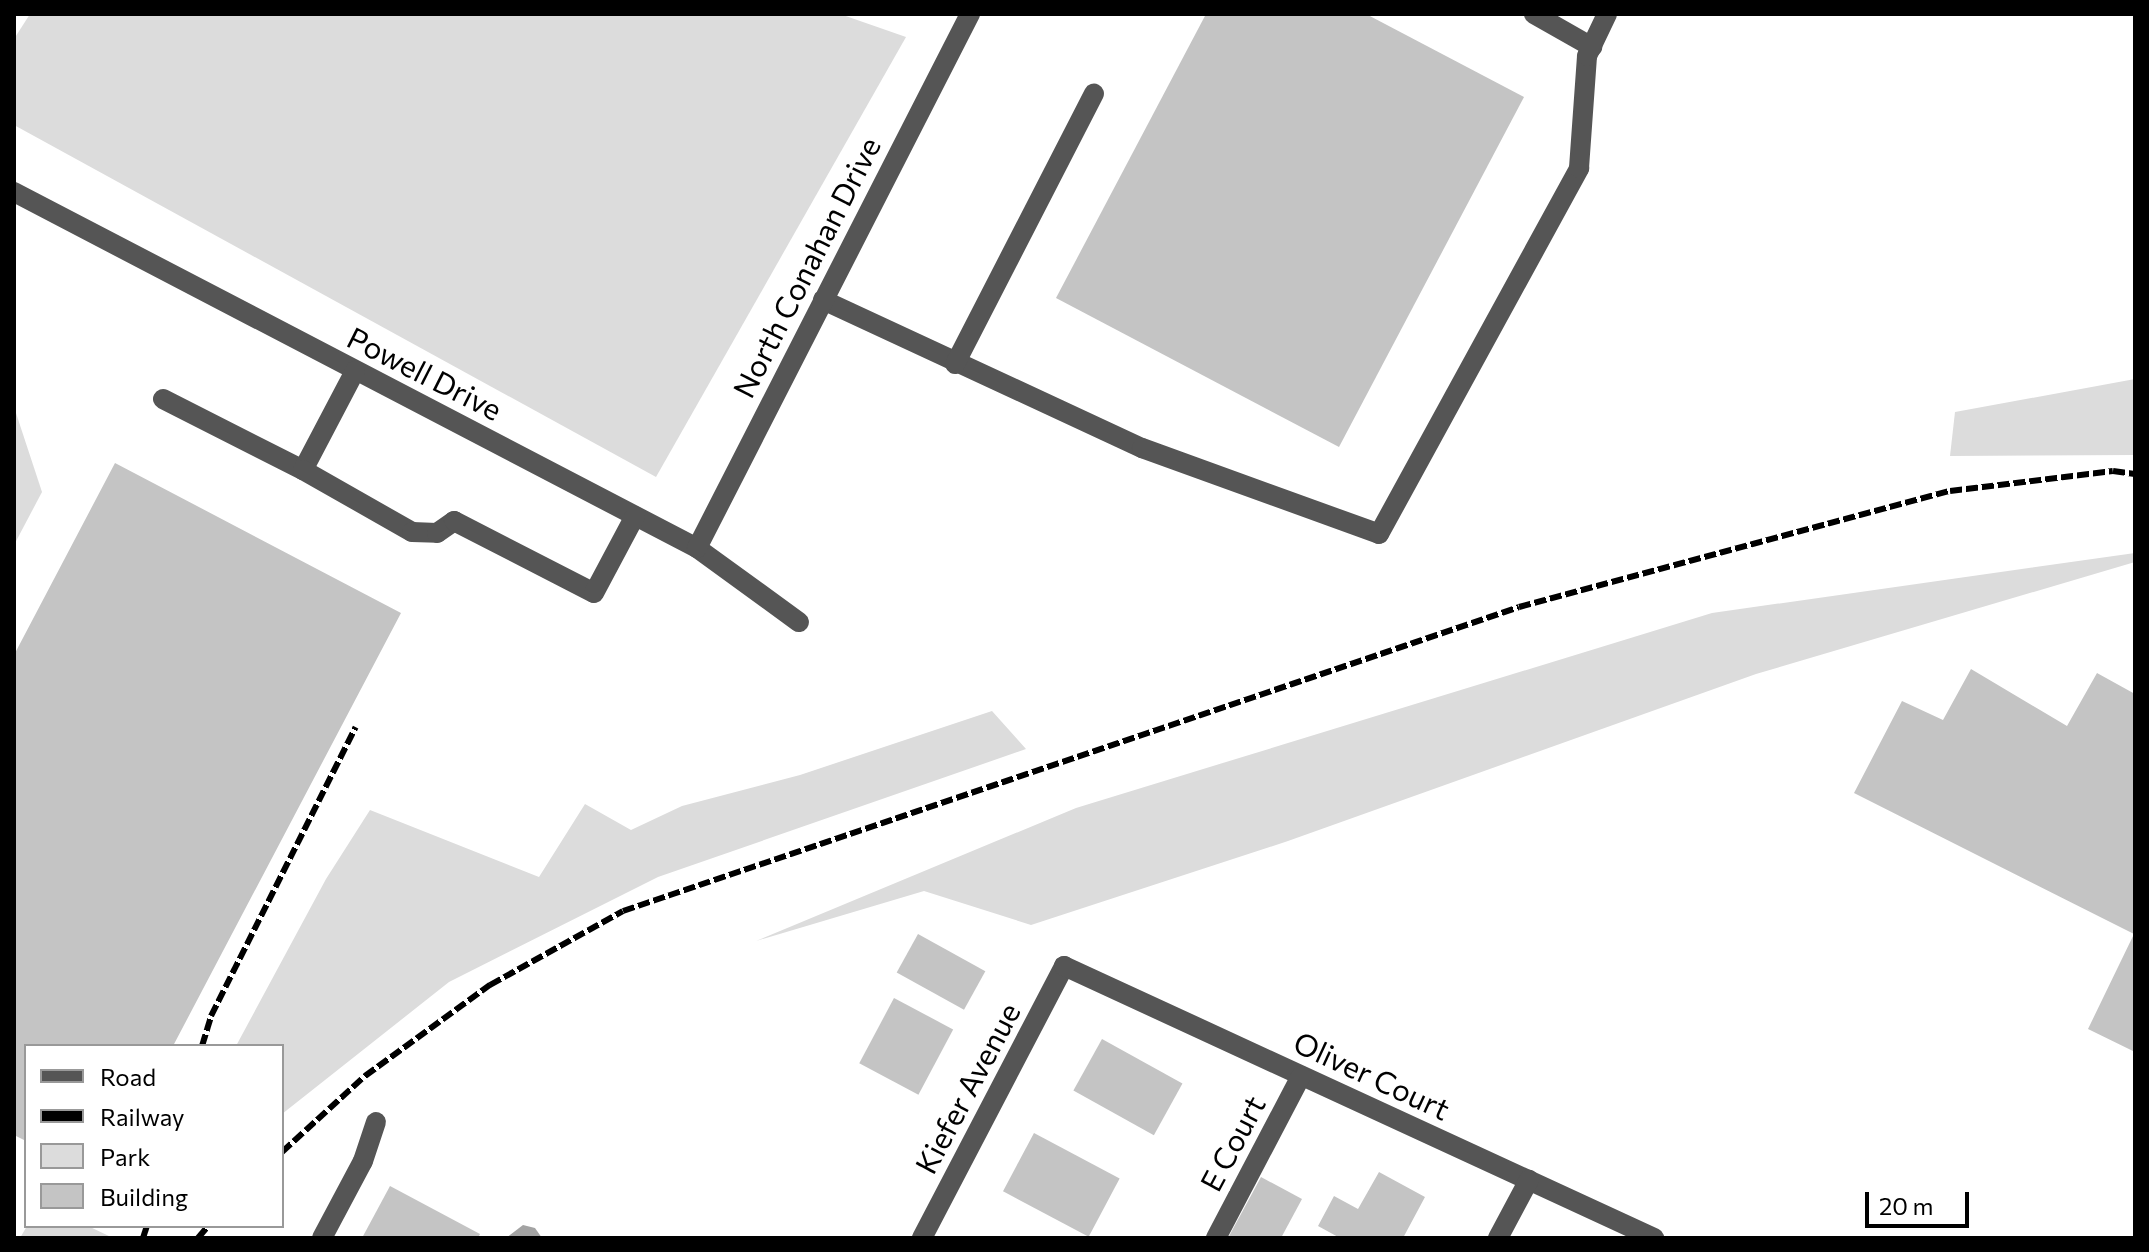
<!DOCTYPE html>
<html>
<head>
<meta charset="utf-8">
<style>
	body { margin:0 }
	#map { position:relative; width:2149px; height:1252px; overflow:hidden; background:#fff; font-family:Commissioner,sans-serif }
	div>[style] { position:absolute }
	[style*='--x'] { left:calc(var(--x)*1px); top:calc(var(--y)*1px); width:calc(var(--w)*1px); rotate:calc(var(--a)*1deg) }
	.green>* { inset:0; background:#dcdcdc }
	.water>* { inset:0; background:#a3a3a3 }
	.building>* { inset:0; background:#c4c4c4; transform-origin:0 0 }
	.minor>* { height:20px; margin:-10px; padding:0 10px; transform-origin:10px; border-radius:10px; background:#555 }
	.rail>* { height:6px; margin-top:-3px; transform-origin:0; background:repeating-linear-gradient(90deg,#000 0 12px,transparent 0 16px) }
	span { translate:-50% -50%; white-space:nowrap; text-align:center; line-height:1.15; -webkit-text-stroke:6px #fff; paint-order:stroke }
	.street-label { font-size:30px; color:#000 }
	.frame { position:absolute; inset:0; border:16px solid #000; pointer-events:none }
	.legend { position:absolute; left:24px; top:1044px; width:260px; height:184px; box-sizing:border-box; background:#fff; border:2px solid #999; margin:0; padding:10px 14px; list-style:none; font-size:24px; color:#000 }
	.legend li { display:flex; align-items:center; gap:16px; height:40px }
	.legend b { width:40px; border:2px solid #999 }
	.scale { position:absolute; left:1865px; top:1192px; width:104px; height:36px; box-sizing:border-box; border:4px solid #000; border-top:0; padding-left:10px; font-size:24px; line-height:28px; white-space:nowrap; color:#000; -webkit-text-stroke:6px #fff; paint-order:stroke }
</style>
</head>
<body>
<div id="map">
	<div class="green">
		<div style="clip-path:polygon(30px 14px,840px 14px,906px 37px,656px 477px,14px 125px,14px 39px)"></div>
		<div style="clip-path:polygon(2135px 379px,2135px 455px,1950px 456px,1955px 412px)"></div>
		<div style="clip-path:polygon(14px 407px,42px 492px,14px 545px)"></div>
		<div style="clip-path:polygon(2135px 553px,2135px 562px,1756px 674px,1288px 841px,1031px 925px,924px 891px,756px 941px,1076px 808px,1712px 613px)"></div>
		<div style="clip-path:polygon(992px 711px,1026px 749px,658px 877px,449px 982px,282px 1114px,282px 1046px,236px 1046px,326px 879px,370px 810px,539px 877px,585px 804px,631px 830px,682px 806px,800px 775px)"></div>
		<div style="clip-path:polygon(27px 1226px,88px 1226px,111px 1237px,20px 1238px)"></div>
	</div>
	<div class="water">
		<div style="clip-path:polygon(523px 1225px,535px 1228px,542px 1238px,506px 1238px)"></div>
	</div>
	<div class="building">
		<div style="clip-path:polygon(1206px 14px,1366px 14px,1524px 97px,1339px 447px,1056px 298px)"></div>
		<div style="clip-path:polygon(115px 463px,401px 613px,173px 1046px,26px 1046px,26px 1141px,14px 1135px,14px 655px)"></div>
		<div style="clip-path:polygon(1971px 669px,2067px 726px,2097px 673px,2135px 694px,2135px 1052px,2088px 1029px,2134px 934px,1854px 793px,1902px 701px,1943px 720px)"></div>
		<div style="left:918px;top:934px;width:77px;height:44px;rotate:29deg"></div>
		<div style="left:894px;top:998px;width:67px;height:74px;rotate:28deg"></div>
		<div style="left:1102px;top:1039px;width:92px;height:59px;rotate:29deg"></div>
		<div style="left:1034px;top:1133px;width:97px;height:66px;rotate:28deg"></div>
		<div style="clip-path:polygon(1379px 1172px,1425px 1197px,1403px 1238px,1340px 1238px,1318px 1226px,1334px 1196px,1358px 1209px)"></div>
		<div style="clip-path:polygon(1261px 1177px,1302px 1199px,1281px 1238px,1228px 1238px)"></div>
		<div style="clip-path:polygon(390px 1186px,480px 1234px,478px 1238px,362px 1238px)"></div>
	</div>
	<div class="minor">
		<div style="--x:1534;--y:14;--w:67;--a:29.6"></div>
		<div style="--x:14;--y:192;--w:770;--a:27.53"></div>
		<div style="--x:697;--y:548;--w:126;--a:36"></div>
		<div style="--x:823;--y:300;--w:352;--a:24.9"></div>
		<div style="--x:1142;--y:448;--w:252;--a:19.9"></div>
		<div style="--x:1379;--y:534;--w:417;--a:-61.3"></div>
		<div style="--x:1579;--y:168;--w:112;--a:-85.9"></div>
		<div style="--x:1587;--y:56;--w:47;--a:-64.5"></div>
		<div style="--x:955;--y:364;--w:304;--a:-62.8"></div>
		<div style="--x:163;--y:399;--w:157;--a:26.9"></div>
		<div style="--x:303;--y:470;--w:112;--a:-62.3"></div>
		<div style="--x:303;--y:470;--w:125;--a:29.6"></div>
		<div style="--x:412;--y:532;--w:25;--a:2"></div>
		<div style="--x:437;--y:533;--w:21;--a:-35"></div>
		<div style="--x:454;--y:521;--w:157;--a:27.2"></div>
		<div style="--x:594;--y:593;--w:87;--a:-62"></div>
		<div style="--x:697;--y:548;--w:600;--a:-62.92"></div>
		<div style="--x:322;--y:1238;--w:87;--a:-62"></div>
		<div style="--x:363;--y:1161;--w:41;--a:-71.6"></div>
		<div style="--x:922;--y:1238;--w:307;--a:-62.4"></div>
		<div style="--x:1064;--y:966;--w:650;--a:24.75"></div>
		<div style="--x:1216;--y:1238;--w:183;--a:-62.3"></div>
		<div style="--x:1498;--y:1238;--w:66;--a:-61.9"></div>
	</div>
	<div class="rail">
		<div style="--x:202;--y:1046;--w:31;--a:-73"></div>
		<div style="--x:211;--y:1016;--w:323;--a:-63.4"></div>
		<div style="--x:282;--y:1152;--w:113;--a:-42.5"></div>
		<div style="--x:365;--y:1076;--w:155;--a:-36.1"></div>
		<div style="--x:490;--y:985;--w:152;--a:-29.1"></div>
		<div style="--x:623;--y:911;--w:946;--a:-18.74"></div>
		<div style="--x:1519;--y:607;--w:446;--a:-15.1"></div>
		<div style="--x:1950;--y:491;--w:164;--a:-7"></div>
		<div style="--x:2113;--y:471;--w:22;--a:8"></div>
		<div style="--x:143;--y:1238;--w:13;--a:-72"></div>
		<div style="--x:198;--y:1238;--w:16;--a:-50"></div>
	</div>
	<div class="street-label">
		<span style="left:806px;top:267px;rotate:-63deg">North Conahan Drive</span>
		<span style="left:425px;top:373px;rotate:27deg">Powell Drive</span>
		<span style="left:1372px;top:1075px;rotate:25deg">Oliver Court</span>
		<span style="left:967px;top:1088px;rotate:-62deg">Kiefer Avenue</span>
		<span style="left:1232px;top:1143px;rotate:-62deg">E Court</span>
	</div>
	<div class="frame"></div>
	<ul class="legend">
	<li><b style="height:10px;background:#555"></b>Road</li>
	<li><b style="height:10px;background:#000"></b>Railway</li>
	<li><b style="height:22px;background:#dcdcdc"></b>Park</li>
	<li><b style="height:22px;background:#c4c4c4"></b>Building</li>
	</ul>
	<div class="scale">20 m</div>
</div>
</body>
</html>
